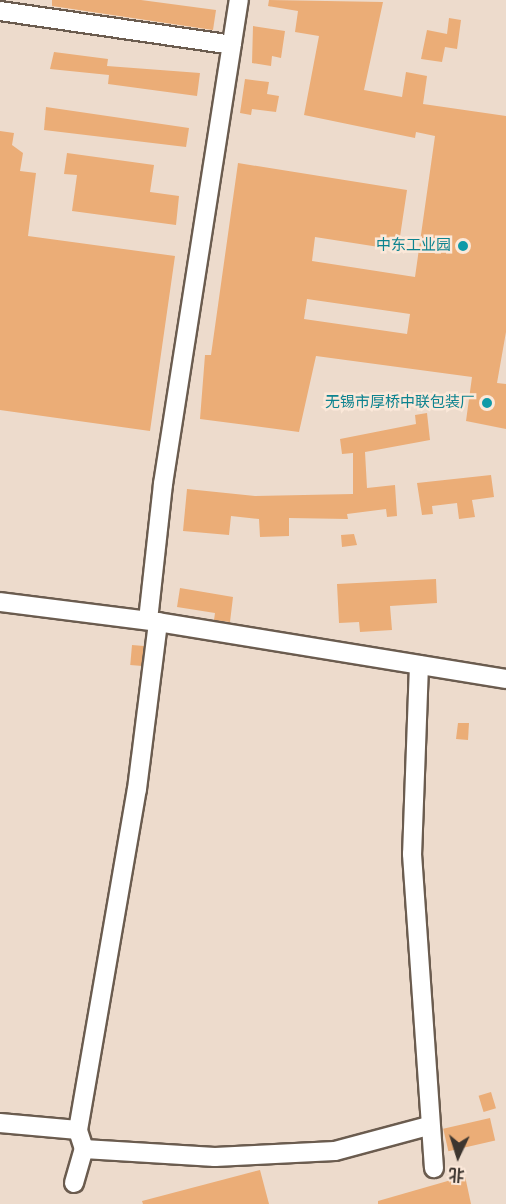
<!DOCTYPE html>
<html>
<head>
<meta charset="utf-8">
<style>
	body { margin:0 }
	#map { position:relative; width:506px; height:1204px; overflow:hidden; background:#eddbcc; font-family:"Roboto Condensed","Noto Sans SC",sans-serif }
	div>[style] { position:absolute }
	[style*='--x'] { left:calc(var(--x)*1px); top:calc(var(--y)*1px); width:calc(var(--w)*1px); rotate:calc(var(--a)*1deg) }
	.building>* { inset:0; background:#ebad77; transform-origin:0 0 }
	.roads { filter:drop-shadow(2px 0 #6b5c4f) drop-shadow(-2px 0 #6b5c4f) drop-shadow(0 2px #6b5c4f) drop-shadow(0 -2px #6b5c4f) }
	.minor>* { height:18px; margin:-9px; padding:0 9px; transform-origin:9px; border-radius:9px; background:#fff }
	.dots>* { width:16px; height:16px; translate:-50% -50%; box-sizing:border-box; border:3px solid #fbe8d9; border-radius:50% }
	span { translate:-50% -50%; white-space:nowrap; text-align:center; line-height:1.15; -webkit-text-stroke:5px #fbe8d9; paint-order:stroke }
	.culture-label { font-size:15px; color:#0d838f }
	.right { translate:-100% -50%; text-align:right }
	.north { position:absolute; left:428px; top:1126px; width:60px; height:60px; -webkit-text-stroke:4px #fbe8d9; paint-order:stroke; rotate:184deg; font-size:16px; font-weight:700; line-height:24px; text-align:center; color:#3d3630 }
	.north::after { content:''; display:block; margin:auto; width:21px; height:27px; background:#3d3630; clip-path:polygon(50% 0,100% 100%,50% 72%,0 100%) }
</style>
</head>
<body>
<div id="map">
	<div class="building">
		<div style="clip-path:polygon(52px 0,141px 0,216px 10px,213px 30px,52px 6px)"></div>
		<div style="clip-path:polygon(evenodd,269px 0,383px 2px,364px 90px,402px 97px,406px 72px,427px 76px,423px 104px,506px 116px,506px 332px,497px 383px,506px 384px,506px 429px,466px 421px,472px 377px,316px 356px,299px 432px,200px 419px,205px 355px,211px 355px,238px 163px,407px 190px,398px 250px,315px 237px,312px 261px,415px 277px,435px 136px,416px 132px,415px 138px,304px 115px,319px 36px,295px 32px,298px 11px,268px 6px,269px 0,307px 299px,410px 314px,407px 334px,304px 319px,307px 299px)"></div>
		<div style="clip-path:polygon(449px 18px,461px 20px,457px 49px,445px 47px,442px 62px,421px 59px,427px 30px,447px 34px)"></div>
		<div style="clip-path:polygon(253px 26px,285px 31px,281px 58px,272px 56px,271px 66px,252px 63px)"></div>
		<div style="clip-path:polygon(54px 52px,108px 59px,107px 66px,200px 73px,197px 96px,108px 84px,109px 75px,50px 69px)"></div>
		<div style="clip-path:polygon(245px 79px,269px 82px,267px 94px,279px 96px,276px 112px,252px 109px,251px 115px,240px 113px)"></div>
		<div style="clip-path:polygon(46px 107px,189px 128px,186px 147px,44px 130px)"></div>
		<div style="clip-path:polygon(0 131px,14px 133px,12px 145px,23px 153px,20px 171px,36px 173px,28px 236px,175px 256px,150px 431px,0 410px)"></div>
		<div style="clip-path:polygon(67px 153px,154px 165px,150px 192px,179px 196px,176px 225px,72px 211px,77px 175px,64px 174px)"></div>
		<div style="clip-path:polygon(427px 413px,430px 440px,365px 452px,367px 488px,395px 485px,397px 516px,387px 517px,386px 509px,347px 514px,348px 519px,289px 518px,289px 536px,260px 537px,259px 519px,231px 516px,229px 535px,183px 531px,187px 489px,255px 496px,353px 494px,353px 453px,342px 454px,340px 439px,416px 424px,415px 415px)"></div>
		<div style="clip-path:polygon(491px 475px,494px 497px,472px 500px,475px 517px,459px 519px,457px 503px,432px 506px,433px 514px,422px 515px,417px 483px)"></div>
		<div style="clip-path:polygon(354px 534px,357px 545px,342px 547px,341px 535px)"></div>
		<div style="clip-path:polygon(436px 579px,437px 603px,390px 606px,392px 630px,360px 632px,359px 622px,339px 623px,337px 584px)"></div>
		<div style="clip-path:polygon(180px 588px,233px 597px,230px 622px,214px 620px,215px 613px,177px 607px)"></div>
		<div style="left:132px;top:645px;width:12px;height:20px;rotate:5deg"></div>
		<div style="clip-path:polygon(458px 723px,469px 723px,468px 740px,456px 739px)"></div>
		<div style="left:491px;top:1092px;width:17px;height:13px;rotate:73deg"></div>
		<div style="left:490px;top:1118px;width:23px;height:48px;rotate:77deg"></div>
		<div style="clip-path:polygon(260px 1170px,269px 1204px,143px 1204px,142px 1201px)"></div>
		<div style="clip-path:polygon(465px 1176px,471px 1204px,378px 1204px,378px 1201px)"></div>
	</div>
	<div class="roads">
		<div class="minor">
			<div style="--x:0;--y:11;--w:234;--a:8.3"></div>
			<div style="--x:0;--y:602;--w:159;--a:7.2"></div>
			<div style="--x:158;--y:622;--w:353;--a:9.3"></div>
			<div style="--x:148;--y:620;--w:137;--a:-83.7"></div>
			<div style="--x:163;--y:484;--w:490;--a:-81.1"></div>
			<div style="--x:419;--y:665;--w:189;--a:92.1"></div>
			<div style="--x:412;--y:854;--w:315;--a:86"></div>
			<div style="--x:0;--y:1123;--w:78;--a:5.1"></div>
			<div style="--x:84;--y:1149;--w:131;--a:3.5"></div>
			<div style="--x:215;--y:1157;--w:120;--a:-2.9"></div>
			<div style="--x:335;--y:1151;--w:96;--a:-15"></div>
			<div style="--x:74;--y:1183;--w:35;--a:-74"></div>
			<div style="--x:84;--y:1149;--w:20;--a:-108"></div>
			<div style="--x:78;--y:1130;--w:346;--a:-80.2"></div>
			<div style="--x:137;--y:789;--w:168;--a:-82.8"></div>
		</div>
	</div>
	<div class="dots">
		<div style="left:463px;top:246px;background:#0f9aa8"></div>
		<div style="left:487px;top:403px;background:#0f9aa8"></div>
	</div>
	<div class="culture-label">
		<span class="right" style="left:451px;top:246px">中东工业园</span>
		<span class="right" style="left:475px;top:403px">无锡市厚桥中联包装厂</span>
	</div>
	<div class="north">北</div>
</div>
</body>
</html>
